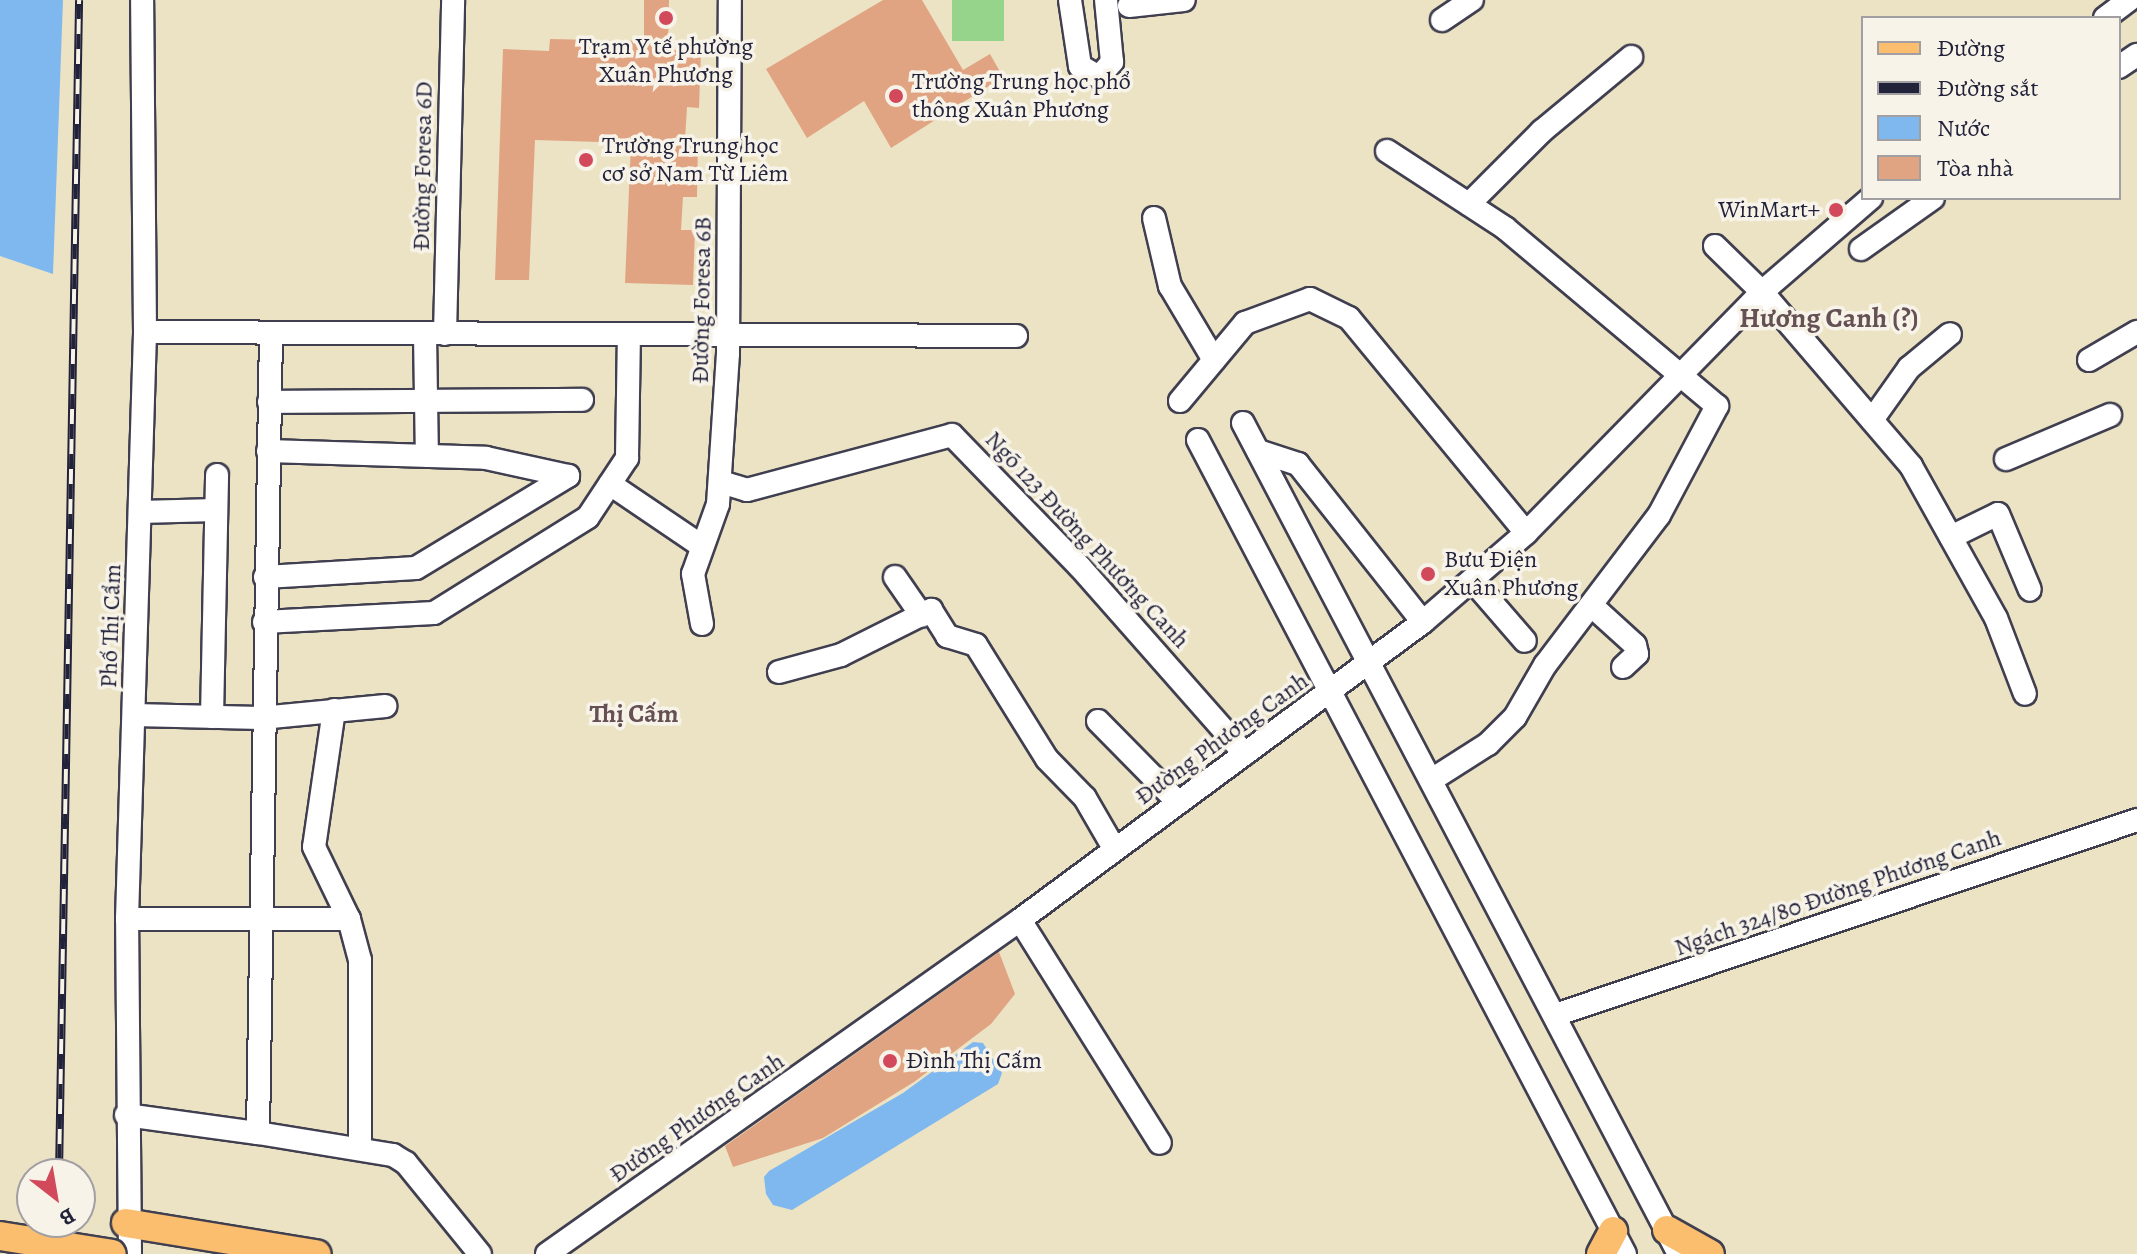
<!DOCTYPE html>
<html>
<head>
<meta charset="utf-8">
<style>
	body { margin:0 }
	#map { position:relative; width:2137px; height:1254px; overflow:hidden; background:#ebe3c4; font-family:Alegreya,serif }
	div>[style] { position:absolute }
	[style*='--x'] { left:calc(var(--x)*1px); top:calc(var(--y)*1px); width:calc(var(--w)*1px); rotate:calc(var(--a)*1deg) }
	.green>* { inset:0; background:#95d48a; transform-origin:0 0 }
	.water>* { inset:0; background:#7fb7ef }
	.building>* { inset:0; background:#e1a483 }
	.roads { filter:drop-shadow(2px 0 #403f50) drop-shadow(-2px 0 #403f50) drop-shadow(0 2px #403f50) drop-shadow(0 -2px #403f50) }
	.minor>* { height:22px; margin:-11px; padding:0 11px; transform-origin:11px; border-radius:11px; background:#fff }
	.major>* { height:28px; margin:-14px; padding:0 14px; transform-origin:14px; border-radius:14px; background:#fabe6e }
	.rail>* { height:8px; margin-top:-4px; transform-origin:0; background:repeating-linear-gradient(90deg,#f7f3e8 0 15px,#22223b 0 30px); box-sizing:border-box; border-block:2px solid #22223b }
	.bridges { filter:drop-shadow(2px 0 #403f50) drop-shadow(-2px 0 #403f50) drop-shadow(0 2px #403f50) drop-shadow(0 -2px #403f50) }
	.major-bridge>* { height:28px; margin:-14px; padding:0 14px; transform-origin:14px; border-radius:14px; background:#fabe6e }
	.dots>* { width:22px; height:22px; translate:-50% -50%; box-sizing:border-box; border:4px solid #f7f3e8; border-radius:50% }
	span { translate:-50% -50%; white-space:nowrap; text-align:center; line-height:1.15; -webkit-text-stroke:7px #f7f3e8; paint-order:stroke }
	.poi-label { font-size:24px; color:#22223b }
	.left { translate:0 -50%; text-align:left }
	.right { translate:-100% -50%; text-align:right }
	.street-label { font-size:24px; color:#22223b }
	.neighbourhood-label { font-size:26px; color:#655054; font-weight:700 }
	.quarter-label { font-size:28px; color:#655054; font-weight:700 }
	.legend { position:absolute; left:1861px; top:16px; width:260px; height:184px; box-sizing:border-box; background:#f7f3e8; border:2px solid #a29fa3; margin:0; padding:10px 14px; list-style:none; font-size:24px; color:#22223b }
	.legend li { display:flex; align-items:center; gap:16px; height:40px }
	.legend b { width:40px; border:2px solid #a29fa3 }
	.north { position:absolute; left:16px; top:1158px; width:80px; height:80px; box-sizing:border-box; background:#f7f3e8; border:2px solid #a29fa3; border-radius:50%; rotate:149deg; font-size:22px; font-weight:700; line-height:32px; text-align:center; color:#22223b }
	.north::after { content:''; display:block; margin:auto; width:28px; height:36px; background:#d1495b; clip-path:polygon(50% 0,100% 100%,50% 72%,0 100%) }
</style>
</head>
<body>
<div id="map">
	<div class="green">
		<div style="left:952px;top:0;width:52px;height:41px"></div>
	</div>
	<div class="water">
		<div style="clip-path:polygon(0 0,63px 0,53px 274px,0 256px)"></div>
		<div style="clip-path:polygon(973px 1042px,983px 1043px,1002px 1073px,998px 1084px,792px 1210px,773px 1205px,766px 1194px,764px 1177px,769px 1171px,903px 1093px)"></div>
	</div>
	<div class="building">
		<div style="clip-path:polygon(644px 0,669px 0,668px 50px,701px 51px,699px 108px,687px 107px,685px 140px,698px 141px,697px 197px,683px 197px,681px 230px,695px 230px,693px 285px,625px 283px,631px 143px,535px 140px,529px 280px,495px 280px,503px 49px,549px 51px,550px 39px,644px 41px)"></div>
		<div style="clip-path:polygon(883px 0,922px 0,963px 70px,990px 54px,1003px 77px,891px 148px,864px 101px,807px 138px,766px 69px)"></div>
		<div style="clip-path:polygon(999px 952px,1015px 994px,991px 1024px,914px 1082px,823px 1138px,733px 1167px,725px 1146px)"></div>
	</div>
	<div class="roads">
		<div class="minor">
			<div style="--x:1070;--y:0;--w:67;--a:81.4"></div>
			<div style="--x:1080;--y:66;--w:22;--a:30"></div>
			<div style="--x:1099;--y:77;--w:20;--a:-49"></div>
			<div style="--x:1112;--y:62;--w:62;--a:-95.5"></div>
			<div style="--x:1129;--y:6;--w:55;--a:-6.2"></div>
			<div style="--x:2105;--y:18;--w:30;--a:-37"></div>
			<div style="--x:1442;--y:20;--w:36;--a:-34"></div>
			<div style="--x:2119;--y:67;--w:22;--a:-34"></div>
			<div style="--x:1387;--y:151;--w:141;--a:33.1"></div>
			<div style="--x:1505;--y:228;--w:277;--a:40"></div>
			<div style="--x:1717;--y:406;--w:123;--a:118"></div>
			<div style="--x:1659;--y:515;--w:188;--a:127.2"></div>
			<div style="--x:1545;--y:665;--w:60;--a:120"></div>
			<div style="--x:1515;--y:717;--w:38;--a:135"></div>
			<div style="--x:1488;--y:744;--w:65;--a:147.5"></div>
			<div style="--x:1469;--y:204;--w:103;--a:-45"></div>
			<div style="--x:1542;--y:131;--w:116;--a:-39.7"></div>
			<div style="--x:1154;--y:218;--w:70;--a:76.8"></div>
			<div style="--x:1170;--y:286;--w:86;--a:59.3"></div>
			<div style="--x:1715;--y:246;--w:66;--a:44.4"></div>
			<div style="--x:1762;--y:292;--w:229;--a:49.4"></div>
			<div style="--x:1911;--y:466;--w:174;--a:60.8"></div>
			<div style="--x:1996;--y:618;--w:81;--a:69.1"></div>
			<div style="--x:1861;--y:249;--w:88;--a:-35.3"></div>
			<div style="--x:145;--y:332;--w:871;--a:0.26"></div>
			<div style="--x:425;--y:334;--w:122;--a:89.1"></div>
			<div style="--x:445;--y:334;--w:334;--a:-88.6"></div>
			<div style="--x:2089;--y:360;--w:56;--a:-30.3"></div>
			<div style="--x:1180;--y:401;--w:102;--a:-50.2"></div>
			<div style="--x:1245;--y:323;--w:69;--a:-20.3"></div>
			<div style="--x:1310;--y:299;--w:43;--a:26"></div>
			<div style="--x:1349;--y:318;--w:278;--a:50.5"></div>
			<div style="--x:269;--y:402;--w:313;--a:-0.4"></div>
			<div style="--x:1872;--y:420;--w:64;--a:-54.6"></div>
			<div style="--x:1909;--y:368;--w:53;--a:-39.7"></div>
			<div style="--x:1243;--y:423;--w:938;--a:62.32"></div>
			<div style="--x:1198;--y:440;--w:919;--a:62.32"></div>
			<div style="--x:268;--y:451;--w:218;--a:1.8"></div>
			<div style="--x:486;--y:458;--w:84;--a:12.4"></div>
			<div style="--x:1258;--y:451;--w:42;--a:18"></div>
			<div style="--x:1298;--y:464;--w:201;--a:51.7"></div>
			<div style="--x:2006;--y:459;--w:113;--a:-22.9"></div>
			<div style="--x:721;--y:482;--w:27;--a:17"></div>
			<div style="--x:747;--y:490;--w:212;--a:-15"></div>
			<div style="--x:952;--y:435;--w:184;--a:45.9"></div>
			<div style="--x:1080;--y:567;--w:249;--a:48.6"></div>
			<div style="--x:610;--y:484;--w:109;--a:34.1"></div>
			<div style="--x:140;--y:512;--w:76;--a:-1.5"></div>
			<div style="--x:1951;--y:537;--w:52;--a:-26.1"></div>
			<div style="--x:1998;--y:514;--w:82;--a:67.2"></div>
			<div style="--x:265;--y:577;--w:151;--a:-3.4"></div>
			<div style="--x:416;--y:568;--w:178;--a:-31.2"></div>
			<div style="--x:895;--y:577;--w:47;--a:55.3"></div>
			<div style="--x:1473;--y:581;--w:79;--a:49.1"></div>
			<div style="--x:1591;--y:605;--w:59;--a:42.3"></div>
			<div style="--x:1635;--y:645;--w:9;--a:77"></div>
			<div style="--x:1637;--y:654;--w:19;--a:137"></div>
			<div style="--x:264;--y:622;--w:170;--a:-3"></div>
			<div style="--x:434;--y:613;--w:181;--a:-31.9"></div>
			<div style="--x:588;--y:517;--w:71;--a:-56.5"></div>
			<div style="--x:627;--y:458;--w:123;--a:-89.1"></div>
			<div style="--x:702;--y:624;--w:51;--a:-100.2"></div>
			<div style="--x:693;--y:574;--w:74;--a:-70.3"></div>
			<div style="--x:718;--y:504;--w:150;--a:-86.2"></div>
			<div style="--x:728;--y:354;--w:354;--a:-89.7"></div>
			<div style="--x:779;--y:672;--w:64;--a:-15.3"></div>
			<div style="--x:841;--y:655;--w:101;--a:-26.6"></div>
			<div style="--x:931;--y:610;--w:31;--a:58"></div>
			<div style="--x:947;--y:636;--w:30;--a:17"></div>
			<div style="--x:976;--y:645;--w:134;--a:58.1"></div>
			<div style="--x:1047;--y:759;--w:54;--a:45.7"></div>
			<div style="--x:1085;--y:798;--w:58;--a:59.9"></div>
			<div style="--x:334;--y:710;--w:138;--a:98.3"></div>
			<div style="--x:314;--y:847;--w:80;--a:64.1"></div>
			<div style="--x:349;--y:919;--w:42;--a:75"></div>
			<div style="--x:360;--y:960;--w:187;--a:90"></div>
			<div style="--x:134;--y:715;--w:127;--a:1.4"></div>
			<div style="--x:261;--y:718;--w:125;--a:-5.5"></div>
			<div style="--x:212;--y:717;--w:242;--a:-88.8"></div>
			<div style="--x:1098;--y:721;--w:114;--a:45.4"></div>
			<div style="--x:127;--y:919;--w:222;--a:0"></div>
			<div style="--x:1020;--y:920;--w:263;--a:57.9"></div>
			<div style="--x:1555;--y:1015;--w:614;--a:-18.52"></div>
			<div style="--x:126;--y:1115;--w:133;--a:7.8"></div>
			<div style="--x:258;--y:1133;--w:800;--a:-89.07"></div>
			<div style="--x:258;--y:1133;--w:137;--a:9.3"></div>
			<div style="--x:393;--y:1155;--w:15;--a:32"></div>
			<div style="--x:406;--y:1163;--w:117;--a:50.9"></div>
			<div style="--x:130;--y:1254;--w:335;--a:-90.5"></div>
			<div style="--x:127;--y:919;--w:587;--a:-88.24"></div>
			<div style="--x:145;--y:332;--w:332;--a:-90.5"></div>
			<div style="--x:547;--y:1254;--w:579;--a:-35.23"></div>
			<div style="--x:1020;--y:920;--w:501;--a:-36.48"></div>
			<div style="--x:1423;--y:622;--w:136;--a:-40.8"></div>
			<div style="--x:1526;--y:533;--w:337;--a:-45.6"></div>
			<div style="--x:1762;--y:292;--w:144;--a:-40.8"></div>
		</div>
		<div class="major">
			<div style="--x:126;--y:1223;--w:193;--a:9.3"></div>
			<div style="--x:1667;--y:1230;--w:49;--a:29.2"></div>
			<div style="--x:1601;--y:1254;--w:26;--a:-62"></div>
		</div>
	</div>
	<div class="rail">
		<div style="--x:59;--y:1174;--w:1174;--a:-89.02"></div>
		<div style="--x:60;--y:1222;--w:32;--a:88"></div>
	</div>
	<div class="bridges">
		<div class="major-bridge">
			<div style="--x:0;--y:1236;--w:113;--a:9.1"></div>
		</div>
	</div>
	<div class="dots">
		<div style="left:666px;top:18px;background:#d1495b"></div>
		<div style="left:896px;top:96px;background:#d1495b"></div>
		<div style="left:586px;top:160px;background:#d1495b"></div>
		<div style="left:1836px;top:210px;background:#d1495b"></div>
		<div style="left:1428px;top:574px;background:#d1495b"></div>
		<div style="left:890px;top:1061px;background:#d1495b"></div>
	</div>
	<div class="poi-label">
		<span style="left:666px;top:61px">Trạm Y tế phường<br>Xuân Phương</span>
		<span class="left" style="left:912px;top:96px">Trường Trung học phổ<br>thông Xuân Phương</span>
		<span class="left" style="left:602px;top:160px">Trường Trung học<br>cơ sở Nam Từ Liêm</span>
		<span class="right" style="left:1820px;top:210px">WinMart+</span>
		<span class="left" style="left:1444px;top:574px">Bưu Điện<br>Xuân Phương</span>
		<span class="left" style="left:906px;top:1061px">Đình Thị Cấm</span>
	</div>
	<div class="street-label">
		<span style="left:423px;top:166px;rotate:-89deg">Đường Foresa 6D</span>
		<span style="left:702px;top:300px;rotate:-89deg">Đường Foresa 6B</span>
		<span style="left:1087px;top:540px;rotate:47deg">Ngõ 123 Đường Phương Canh</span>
		<span style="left:111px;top:626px;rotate:-88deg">Phố Thị Cẩm</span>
		<span style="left:1222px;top:739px;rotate:-36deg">Đường Phương Canh</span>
		<span style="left:1838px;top:893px;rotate:-19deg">Ngách 324/80 Đường Phương Canh</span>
		<span style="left:697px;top:1118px;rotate:-35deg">Đường Phương Canh</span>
	</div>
	<div class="neighbourhood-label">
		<span style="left:634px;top:714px">Thị Cấm</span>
	</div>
	<div class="quarter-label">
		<span style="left:1829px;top:318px">Hương Canh (?)</span>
	</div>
	<ul class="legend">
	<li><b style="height:10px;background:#fabe6e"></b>Đường</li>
	<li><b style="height:10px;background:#22223b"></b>Đường sắt</li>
	<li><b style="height:22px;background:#7fb7ef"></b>Nước</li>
	<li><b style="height:22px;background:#e1a483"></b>Tòa nhà</li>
	</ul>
	<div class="north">B</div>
</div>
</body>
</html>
